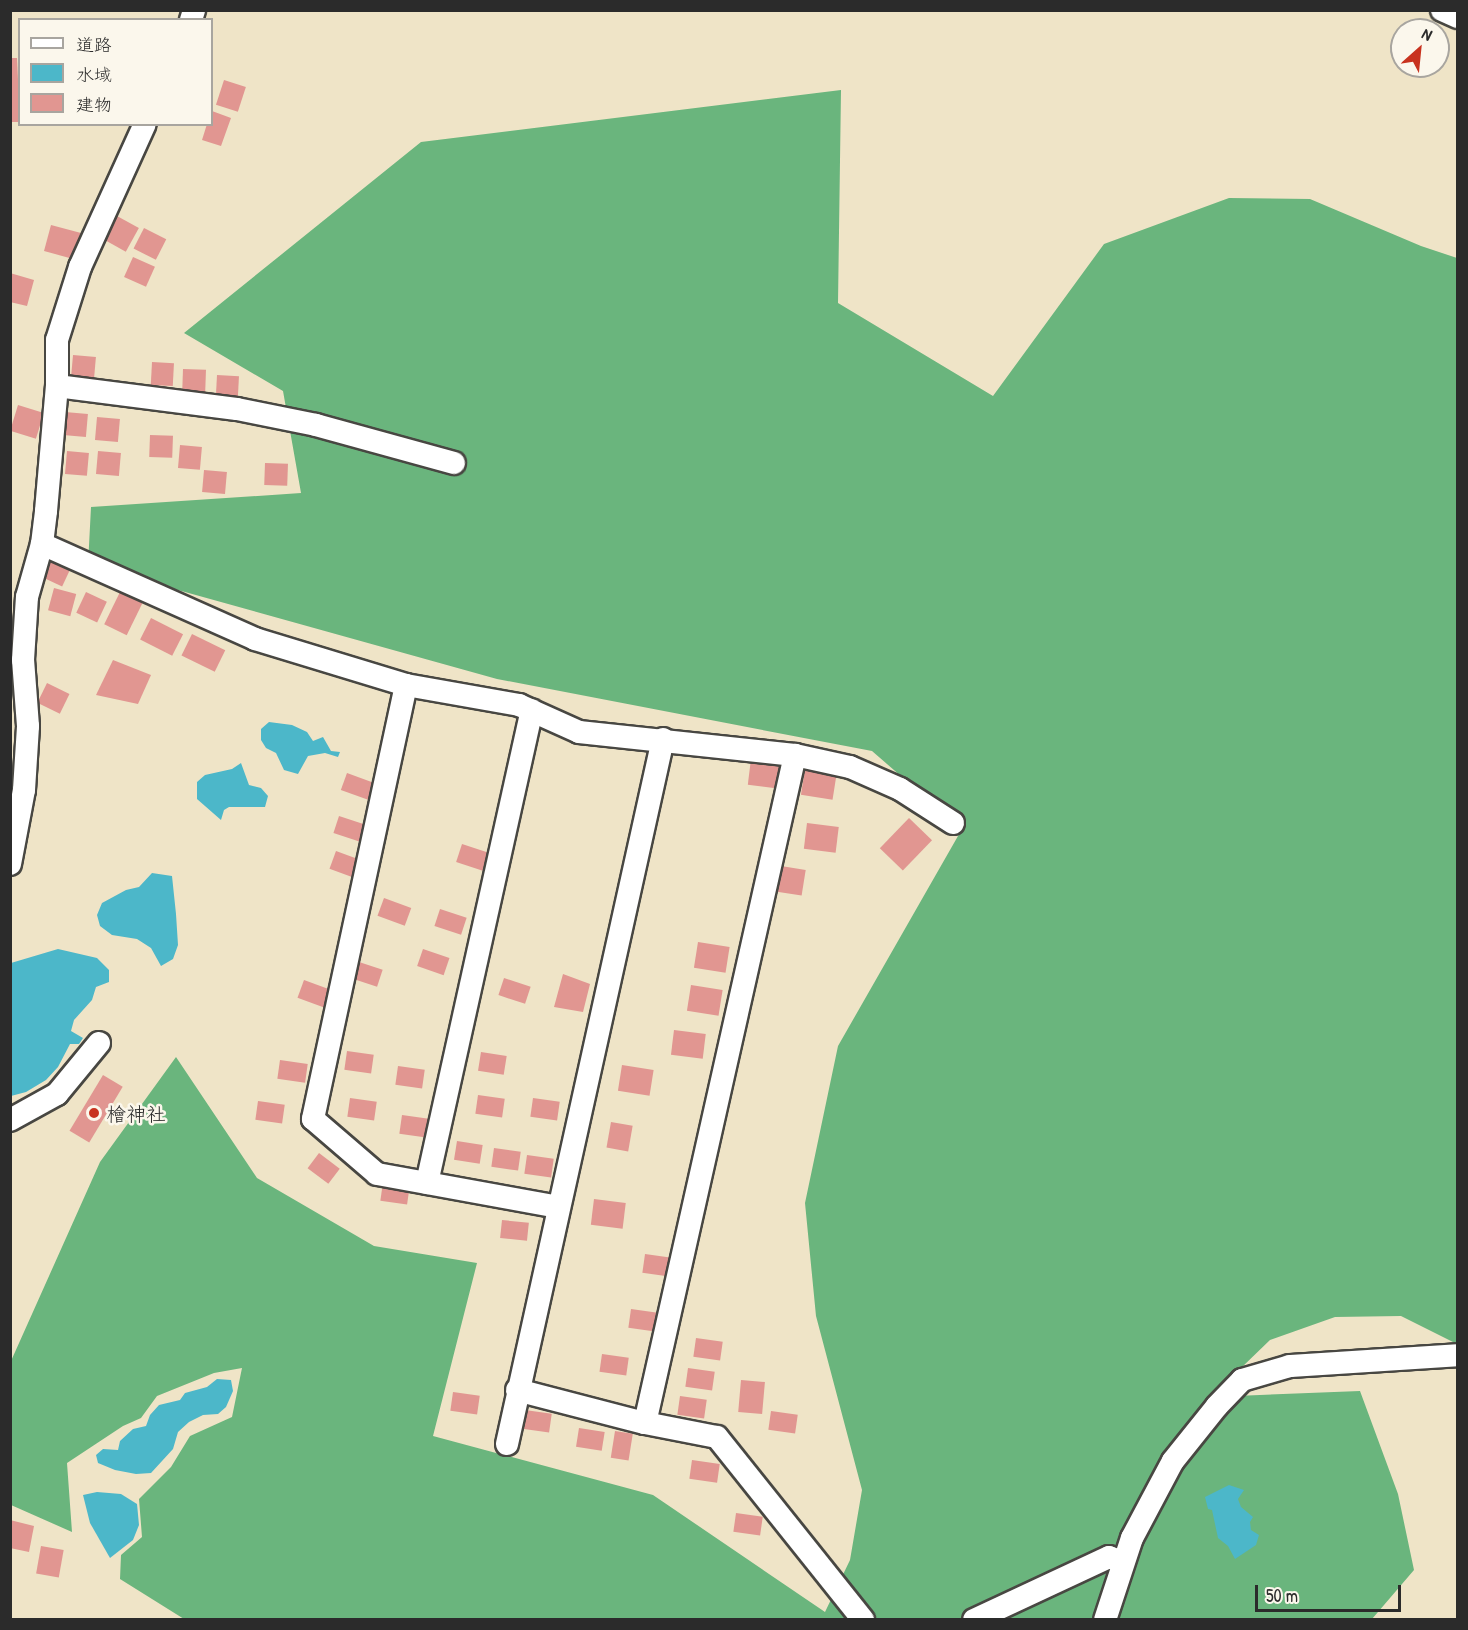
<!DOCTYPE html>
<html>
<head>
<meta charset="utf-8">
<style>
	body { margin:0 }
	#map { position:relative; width:1468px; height:1630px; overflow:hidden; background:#efe4c7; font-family:"Patrick Hand","Klee One",sans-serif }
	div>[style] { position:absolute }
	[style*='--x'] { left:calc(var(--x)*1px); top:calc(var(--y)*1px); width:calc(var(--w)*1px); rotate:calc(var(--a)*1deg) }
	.forest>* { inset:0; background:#6ab57d }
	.water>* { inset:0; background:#4cb7c9 }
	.building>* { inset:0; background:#e19691; transform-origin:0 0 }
	.roads { filter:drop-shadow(2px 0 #484742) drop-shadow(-2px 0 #484742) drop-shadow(0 2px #484742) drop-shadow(0 -2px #484742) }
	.street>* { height:22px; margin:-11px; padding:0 11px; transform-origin:11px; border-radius:11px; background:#fff }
	.dots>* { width:16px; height:16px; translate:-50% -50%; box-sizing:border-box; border:3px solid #fbf7ec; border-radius:50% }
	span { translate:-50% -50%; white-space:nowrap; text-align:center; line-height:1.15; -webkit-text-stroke:5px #fbf7ec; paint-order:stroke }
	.poi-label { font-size:20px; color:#2b2b2b }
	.left { translate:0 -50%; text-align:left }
	.frame { position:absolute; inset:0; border:12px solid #2b2b2b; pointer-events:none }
	.legend { position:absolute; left:18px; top:18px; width:195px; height:108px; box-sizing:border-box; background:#fbf7ec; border:2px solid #a8a59f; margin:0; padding:8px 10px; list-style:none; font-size:18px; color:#2b2b2b }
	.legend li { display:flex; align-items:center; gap:12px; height:30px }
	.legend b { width:30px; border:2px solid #a8a59f }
	.north { position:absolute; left:1390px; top:18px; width:60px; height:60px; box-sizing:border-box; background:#fbf7ec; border:2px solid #a8a59f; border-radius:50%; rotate:27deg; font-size:16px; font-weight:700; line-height:24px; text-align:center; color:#2b2b2b }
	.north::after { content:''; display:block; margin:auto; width:21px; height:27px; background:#c8321e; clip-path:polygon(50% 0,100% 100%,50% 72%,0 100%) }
	.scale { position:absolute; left:1255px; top:1585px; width:146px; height:27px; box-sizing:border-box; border:3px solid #2b2b2b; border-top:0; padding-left:8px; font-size:18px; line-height:21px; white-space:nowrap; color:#2b2b2b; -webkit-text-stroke:4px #fbf7ec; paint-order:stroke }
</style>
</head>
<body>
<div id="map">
	<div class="forest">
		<div style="clip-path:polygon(841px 90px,838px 303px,993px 396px,1104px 244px,1229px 198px,1310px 199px,1421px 246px,1457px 258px,1457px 1344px,1401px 1316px,1335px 1317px,1270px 1340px,1211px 1397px,1360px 1391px,1398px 1494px,1414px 1570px,1372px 1619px,184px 1619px,120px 1579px,121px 1555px,142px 1537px,139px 1499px,171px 1467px,190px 1436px,232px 1417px,242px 1368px,214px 1373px,157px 1396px,141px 1418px,123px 1426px,67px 1463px,72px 1532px,11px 1505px,11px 1361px,100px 1162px,176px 1057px,257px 1178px,374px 1246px,477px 1263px,433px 1436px,653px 1495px,825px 1612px,850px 1560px,862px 1490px,816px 1316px,805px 1203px,838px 1046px,962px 829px,872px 751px,497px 679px,88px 565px,91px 507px,301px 493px,283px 391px,184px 333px,421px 142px)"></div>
	</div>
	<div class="water">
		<div style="clip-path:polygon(269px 722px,292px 725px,307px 732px,313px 741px,323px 737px,331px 751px,340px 752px,338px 757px,325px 753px,308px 756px,298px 774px,284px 770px,276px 753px,266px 748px,261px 740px,261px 729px)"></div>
		<div style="clip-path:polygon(241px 763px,249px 785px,261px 788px,268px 796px,265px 807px,229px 807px,224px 810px,221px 820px,197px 799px,197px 782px,205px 775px,232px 769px)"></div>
		<div style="clip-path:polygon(152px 873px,172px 876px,176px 914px,178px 945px,173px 959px,161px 966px,151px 948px,137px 939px,112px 935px,100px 926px,97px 915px,102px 903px,126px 890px,139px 887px)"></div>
		<div style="clip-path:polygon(58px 949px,97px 958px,109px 970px,109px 982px,96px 987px,92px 1000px,74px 1020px,71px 1031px,83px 1038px,79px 1044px,70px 1044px,58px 1067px,46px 1080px,26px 1092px,11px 1096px,11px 963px)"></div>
		<div style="clip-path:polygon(217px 1379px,231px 1380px,233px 1391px,226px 1407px,218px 1414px,203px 1415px,189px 1422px,178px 1432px,173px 1449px,151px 1473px,136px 1474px,115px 1470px,98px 1463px,96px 1455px,103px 1449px,118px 1450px,120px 1441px,133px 1429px,146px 1426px,150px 1415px,159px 1405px,180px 1400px,185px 1393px,207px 1387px)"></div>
		<div style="clip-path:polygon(1229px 1485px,1244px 1490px,1238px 1499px,1241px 1507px,1253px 1517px,1250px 1522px,1251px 1530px,1259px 1535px,1256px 1545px,1235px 1559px,1228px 1546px,1218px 1538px,1212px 1510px,1208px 1509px,1205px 1497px)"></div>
		<div style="clip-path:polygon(97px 1492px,121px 1494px,137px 1504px,139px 1525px,133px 1540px,110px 1558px,90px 1523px,83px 1495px)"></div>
	</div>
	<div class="building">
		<div style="clip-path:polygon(10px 58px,17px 58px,20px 122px,10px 122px)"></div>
		<div style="left:224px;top:80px;width:23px;height:26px;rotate:18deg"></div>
		<div style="clip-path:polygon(212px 111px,231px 118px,221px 146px,202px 140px,207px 124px,212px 124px)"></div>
		<div style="left:117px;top:216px;width:25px;height:27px;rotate:29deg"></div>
		<div style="left:51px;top:225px;width:34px;height:27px;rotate:15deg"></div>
		<div style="left:144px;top:228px;width:25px;height:23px;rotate:27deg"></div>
		<div style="left:133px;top:257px;width:24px;height:22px;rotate:24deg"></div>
		<div style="clip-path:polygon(10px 273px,34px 280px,27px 306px,10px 302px)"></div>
		<div style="left:73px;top:355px;width:23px;height:23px;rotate:5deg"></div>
		<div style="left:152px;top:362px;width:22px;height:23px;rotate:3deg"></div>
		<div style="left:183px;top:369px;width:23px;height:23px;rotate:2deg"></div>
		<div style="left:217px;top:375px;width:22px;height:22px;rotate:3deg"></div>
		<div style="left:18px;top:405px;width:27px;height:27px;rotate:17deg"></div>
		<div style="left:65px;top:412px;width:23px;height:23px;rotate:5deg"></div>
		<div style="left:97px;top:417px;width:23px;height:23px;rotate:5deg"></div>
		<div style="left:150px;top:435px;width:23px;height:22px;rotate:2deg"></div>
		<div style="left:180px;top:445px;width:22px;height:23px;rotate:5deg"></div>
		<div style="left:67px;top:451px;width:22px;height:23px;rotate:5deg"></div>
		<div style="left:98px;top:451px;width:23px;height:23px;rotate:5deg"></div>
		<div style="left:265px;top:463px;width:23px;height:22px;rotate:2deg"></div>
		<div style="left:204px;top:470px;width:23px;height:22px;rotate:5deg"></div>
		<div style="left:51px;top:556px;width:23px;height:23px;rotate:25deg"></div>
		<div style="left:54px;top:588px;width:23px;height:23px;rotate:15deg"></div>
		<div style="left:86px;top:592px;width:23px;height:23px;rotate:25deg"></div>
		<div style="left:120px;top:592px;width:25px;height:36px;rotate:26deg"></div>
		<div style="left:151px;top:618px;width:36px;height:24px;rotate:27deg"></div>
		<div style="left:192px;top:634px;width:37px;height:24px;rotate:26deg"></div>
		<div style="clip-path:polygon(113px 660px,151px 675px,138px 704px,96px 695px)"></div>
		<div style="left:47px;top:683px;width:25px;height:22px;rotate:26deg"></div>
		<div style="left:751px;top:759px;width:32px;height:26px;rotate:7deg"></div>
		<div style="left:805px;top:769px;width:32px;height:26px;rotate:9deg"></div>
		<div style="left:347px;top:773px;width:29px;height:18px;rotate:20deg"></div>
		<div style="left:339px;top:816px;width:28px;height:18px;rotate:18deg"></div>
		<div style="left:909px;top:818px;width:32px;height:42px;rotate:44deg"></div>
		<div style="left:807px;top:823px;width:32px;height:26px;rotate:7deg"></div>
		<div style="left:462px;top:844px;width:28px;height:19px;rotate:18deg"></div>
		<div style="left:336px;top:851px;width:29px;height:19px;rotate:20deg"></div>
		<div style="left:781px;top:866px;width:25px;height:26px;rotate:9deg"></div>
		<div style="left:384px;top:898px;width:29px;height:19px;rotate:20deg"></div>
		<div style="left:440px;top:909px;width:28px;height:18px;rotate:18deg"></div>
		<div style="left:698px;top:942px;width:32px;height:26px;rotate:9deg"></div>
		<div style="left:423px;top:949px;width:28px;height:18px;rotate:19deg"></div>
		<div style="left:356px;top:961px;width:28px;height:18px;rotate:18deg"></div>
		<div style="clip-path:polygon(563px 974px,590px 984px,583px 1012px,554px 1007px)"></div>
		<div style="left:504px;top:978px;width:28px;height:18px;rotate:18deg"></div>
		<div style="left:304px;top:980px;width:29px;height:19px;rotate:20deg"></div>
		<div style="left:691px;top:985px;width:32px;height:26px;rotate:9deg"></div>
		<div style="left:674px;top:1030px;width:32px;height:25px;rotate:7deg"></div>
		<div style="left:347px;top:1051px;width:27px;height:19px;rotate:8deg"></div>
		<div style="left:481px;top:1052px;width:26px;height:19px;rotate:9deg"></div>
		<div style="left:280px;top:1060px;width:28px;height:19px;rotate:8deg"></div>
		<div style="left:622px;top:1065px;width:32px;height:26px;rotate:9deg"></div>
		<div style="left:398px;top:1066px;width:27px;height:19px;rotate:8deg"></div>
		<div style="left:103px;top:1075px;width:23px;height:65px;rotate:31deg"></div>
		<div style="left:478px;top:1095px;width:27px;height:19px;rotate:8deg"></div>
		<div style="left:350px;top:1098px;width:27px;height:19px;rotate:8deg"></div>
		<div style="left:533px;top:1098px;width:27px;height:19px;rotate:8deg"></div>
		<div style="left:258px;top:1101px;width:27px;height:19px;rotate:8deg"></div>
		<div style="left:402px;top:1115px;width:27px;height:19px;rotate:8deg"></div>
		<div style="left:611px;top:1122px;width:22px;height:26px;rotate:10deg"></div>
		<div style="left:457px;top:1141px;width:26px;height:19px;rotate:9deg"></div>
		<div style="left:494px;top:1148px;width:27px;height:19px;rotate:8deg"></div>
		<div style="left:319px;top:1153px;width:26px;height:19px;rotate:37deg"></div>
		<div style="left:527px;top:1155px;width:27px;height:19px;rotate:8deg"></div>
		<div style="left:383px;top:1182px;width:27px;height:19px;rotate:8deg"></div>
		<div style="left:594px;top:1199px;width:32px;height:26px;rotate:7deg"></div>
		<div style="left:502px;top:1220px;width:27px;height:18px;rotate:6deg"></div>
		<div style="left:645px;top:1254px;width:27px;height:19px;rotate:8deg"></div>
		<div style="left:631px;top:1309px;width:27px;height:19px;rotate:8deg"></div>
		<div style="left:696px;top:1338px;width:27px;height:19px;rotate:8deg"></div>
		<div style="left:602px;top:1354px;width:27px;height:18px;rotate:8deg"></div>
		<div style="left:688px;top:1368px;width:27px;height:19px;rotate:8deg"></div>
		<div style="left:741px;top:1380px;width:24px;height:32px;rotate:5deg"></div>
		<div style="left:453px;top:1392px;width:27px;height:19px;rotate:8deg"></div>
		<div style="left:680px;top:1396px;width:27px;height:19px;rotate:8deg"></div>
		<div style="left:525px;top:1410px;width:27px;height:19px;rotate:8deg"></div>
		<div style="left:771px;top:1411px;width:27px;height:19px;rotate:8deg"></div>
		<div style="left:579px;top:1428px;width:26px;height:19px;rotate:9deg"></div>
		<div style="left:615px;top:1431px;width:18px;height:27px;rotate:9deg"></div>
		<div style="left:692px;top:1460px;width:28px;height:19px;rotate:8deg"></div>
		<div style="left:736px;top:1513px;width:27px;height:19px;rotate:8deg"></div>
		<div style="clip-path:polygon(10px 1520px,34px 1526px,29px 1552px,10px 1548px)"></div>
		<div style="left:41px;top:1546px;width:23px;height:28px;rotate:10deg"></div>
	</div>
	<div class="roads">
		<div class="street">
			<div style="--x:1442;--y:10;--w:17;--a:24"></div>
			<div style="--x:191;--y:20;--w:10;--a:-73"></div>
			<div style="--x:57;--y:386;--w:181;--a:7.3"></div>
			<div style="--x:237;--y:409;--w:81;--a:11.4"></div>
			<div style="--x:316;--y:425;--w:143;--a:15.4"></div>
			<div style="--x:42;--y:544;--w:233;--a:24"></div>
			<div style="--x:255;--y:639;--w:158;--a:16.9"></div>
			<div style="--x:406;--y:685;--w:115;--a:10"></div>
			<div style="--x:519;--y:705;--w:66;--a:24.2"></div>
			<div style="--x:579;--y:732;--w:217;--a:6.1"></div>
			<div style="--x:795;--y:755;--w:56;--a:12.3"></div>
			<div style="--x:850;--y:767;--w:55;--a:23.7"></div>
			<div style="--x:900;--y:789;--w:63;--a:32.7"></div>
			<div style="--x:406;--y:685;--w:444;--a:102.1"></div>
			<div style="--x:313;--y:1119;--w:84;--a:40.7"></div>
			<div style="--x:377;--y:1174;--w:184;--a:10.3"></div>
			<div style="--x:10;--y:864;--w:75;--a:-79.3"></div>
			<div style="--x:24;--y:790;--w:64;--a:-86.4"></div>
			<div style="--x:28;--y:726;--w:66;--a:-94.3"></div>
			<div style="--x:23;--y:660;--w:63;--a:-86.4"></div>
			<div style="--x:27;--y:597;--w:55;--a:-74.2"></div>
			<div style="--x:42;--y:544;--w:33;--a:-83"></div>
			<div style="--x:46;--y:511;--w:125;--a:-85"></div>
			<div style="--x:57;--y:386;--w:46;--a:-90"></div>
			<div style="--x:57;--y:340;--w:77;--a:-72.5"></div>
			<div style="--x:80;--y:267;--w:157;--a:-65.6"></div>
			<div style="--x:10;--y:1120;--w:54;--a:-29"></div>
			<div style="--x:57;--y:1094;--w:66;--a:-50.5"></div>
			<div style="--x:427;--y:1183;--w:484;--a:-77.5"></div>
			<div style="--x:517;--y:1390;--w:132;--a:14.5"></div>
			<div style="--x:645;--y:1423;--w:73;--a:11"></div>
			<div style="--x:717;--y:1437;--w:234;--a:51.4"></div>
			<div style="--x:645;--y:1423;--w:685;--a:-77.34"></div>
			<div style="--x:507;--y:1444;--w:722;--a:-77.52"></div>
			<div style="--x:974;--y:1620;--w:149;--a:-25"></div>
			<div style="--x:1109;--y:1557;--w:14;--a:21"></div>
			<div style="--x:1105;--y:1620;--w:86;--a:-71.8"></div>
			<div style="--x:1132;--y:1538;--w:87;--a:-62"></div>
			<div style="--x:1173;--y:1461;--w:70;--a:-51.3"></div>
			<div style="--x:1217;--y:1406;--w:36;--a:-46"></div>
			<div style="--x:1242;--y:1380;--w:50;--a:-16.3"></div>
			<div style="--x:1290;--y:1366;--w:168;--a:-3.7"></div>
		</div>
	</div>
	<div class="dots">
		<div style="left:94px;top:1113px;background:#c8321e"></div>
	</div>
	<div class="poi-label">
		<span class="left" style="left:106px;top:1113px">檜神社</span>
	</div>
	<div class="frame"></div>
	<ul class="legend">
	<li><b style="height:8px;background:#fff"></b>道路</li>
	<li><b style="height:16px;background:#4cb7c9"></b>水域</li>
	<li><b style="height:16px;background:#e19691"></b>建物</li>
	</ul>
	<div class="north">N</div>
	<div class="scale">50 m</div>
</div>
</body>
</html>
